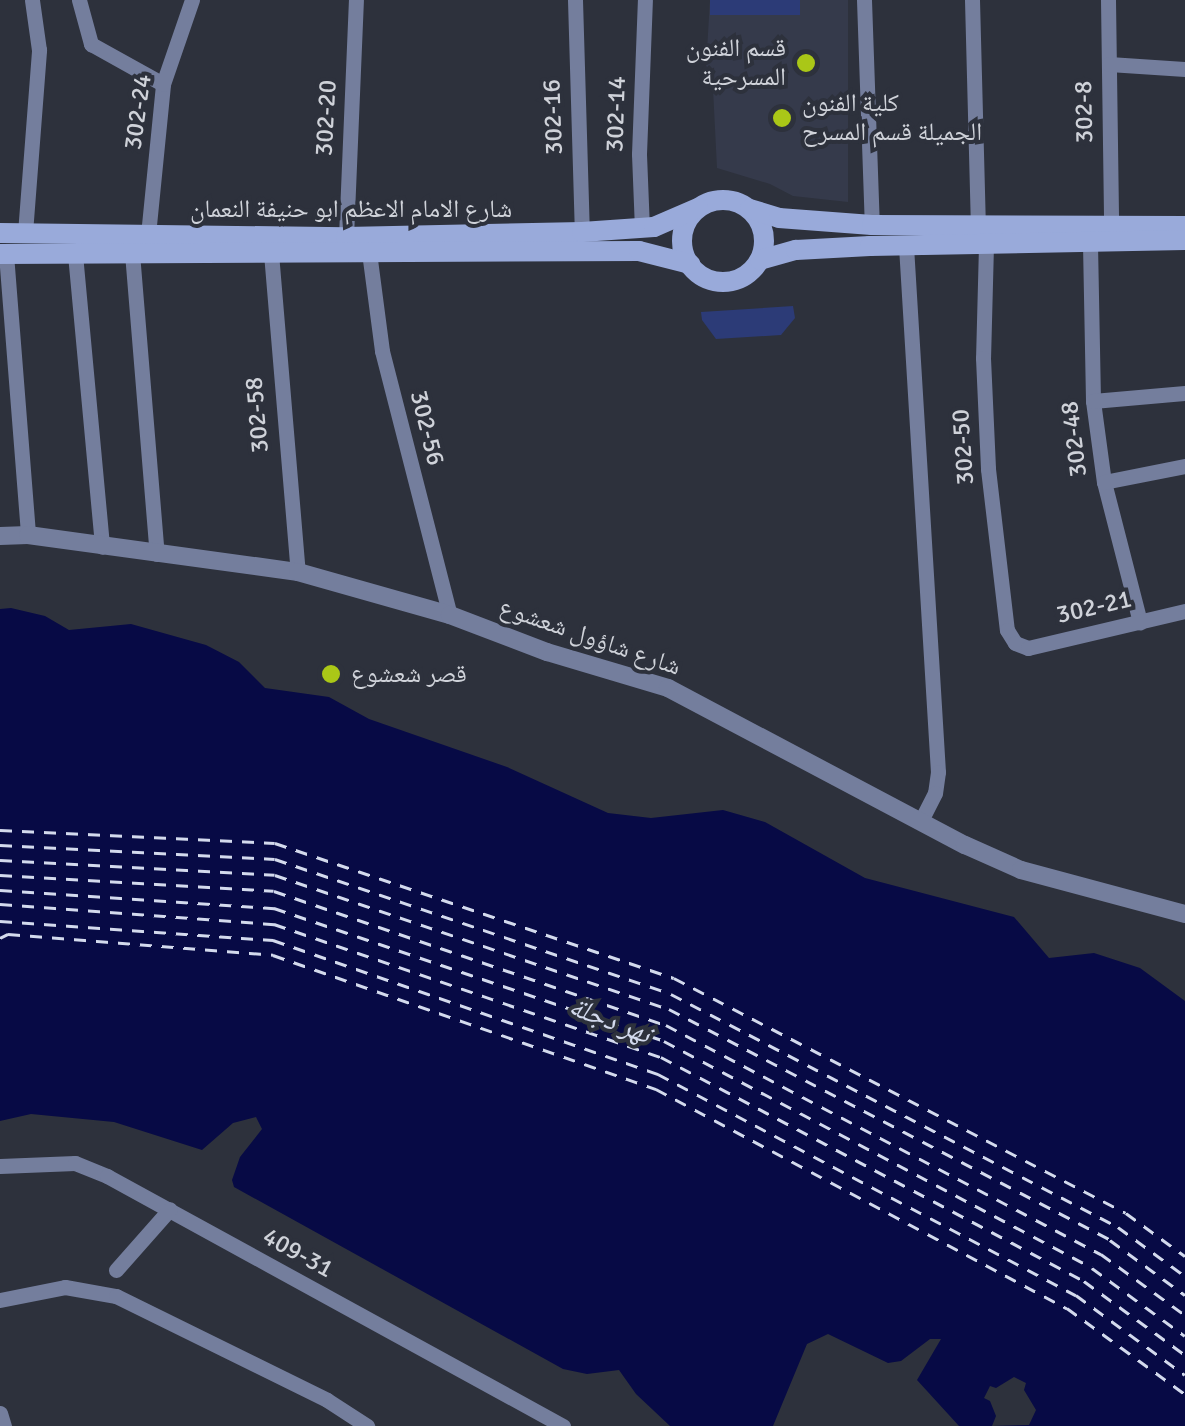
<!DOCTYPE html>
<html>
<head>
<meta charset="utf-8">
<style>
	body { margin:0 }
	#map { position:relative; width:1185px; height:1426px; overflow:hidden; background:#2d313c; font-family:Signika,"Noto Naskh Arabic",sans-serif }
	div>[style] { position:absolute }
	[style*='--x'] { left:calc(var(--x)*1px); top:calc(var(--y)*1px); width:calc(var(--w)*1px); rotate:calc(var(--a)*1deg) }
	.built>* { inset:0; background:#353a4b }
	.green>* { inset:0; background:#2c3b77; transform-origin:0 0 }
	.water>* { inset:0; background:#070a45 }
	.pier>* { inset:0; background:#2d313c }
	.ferry>* { height:2.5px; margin-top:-1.25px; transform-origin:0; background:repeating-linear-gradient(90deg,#d3daed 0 12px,transparent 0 22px) }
	.minor>* { height:15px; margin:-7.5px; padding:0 7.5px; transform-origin:7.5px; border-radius:7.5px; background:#747e9d }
	.tertiary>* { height:18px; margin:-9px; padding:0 9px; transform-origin:9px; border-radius:9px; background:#747e9d }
	.secondary>* { height:20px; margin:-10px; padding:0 10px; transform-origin:10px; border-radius:10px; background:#99aada }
	.secondary>.ring { margin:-10px; padding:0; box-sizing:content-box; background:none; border:20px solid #99aada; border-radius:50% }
	.dots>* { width:28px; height:28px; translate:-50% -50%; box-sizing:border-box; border:5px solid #2d313c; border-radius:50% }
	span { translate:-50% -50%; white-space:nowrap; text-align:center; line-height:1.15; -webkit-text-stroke:8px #2d313c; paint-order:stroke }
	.poi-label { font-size:25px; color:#cfd2d9 }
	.right { translate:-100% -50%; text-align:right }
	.left { translate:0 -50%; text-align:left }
	.street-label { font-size:25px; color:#cfd2d9 }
	.water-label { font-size:28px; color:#d3daed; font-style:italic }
</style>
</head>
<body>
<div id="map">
	<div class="built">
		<div style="clip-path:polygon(710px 0,848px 0,848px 202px,793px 196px,770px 184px,717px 168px,712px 69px,706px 67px)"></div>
	</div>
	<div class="green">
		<div style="left:710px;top:0;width:90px;height:15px"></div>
		<div style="clip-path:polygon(793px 306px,795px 318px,781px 335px,716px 339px,702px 320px,701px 312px)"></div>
	</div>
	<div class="water">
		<div style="clip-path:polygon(11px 608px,45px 616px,69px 630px,131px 624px,206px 645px,239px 662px,265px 688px,329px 697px,369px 719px,507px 767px,608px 813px,651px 818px,723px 810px,765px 822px,865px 878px,1014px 917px,1049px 958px,1094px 953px,1140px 968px,1185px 1001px,1185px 1426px,959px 1426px,917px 1380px,941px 1339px,930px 1339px,901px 1361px,888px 1363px,828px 1334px,807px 1344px,773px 1426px,670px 1426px,636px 1394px,619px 1370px,587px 1374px,563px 1369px,234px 1187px,232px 1180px,240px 1157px,262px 1129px,256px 1117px,233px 1123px,202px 1150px,114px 1122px,31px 1114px,0 1121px,0 609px)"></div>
	</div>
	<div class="pier">
		<div style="clip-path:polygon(1014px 1377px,1026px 1383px,1024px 1390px,1036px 1410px,1029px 1425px,992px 1426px,996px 1416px,990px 1401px,984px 1398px,990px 1386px,996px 1388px)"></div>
	</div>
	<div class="ferry">
		<div style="--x:0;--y:830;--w:275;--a:2.7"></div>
		<div style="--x:275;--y:843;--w:421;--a:18.7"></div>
		<div style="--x:674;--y:978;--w:509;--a:27.47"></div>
		<div style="--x:1126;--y:1213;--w:73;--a:36.1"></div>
		<div style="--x:0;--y:845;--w:275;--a:2.9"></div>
		<div style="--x:275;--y:859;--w:418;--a:18.8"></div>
		<div style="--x:671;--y:994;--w:504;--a:27.53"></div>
		<div style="--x:1118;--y:1227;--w:83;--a:36.2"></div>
		<div style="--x:0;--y:860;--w:275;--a:3.1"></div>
		<div style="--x:275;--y:875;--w:416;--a:18.8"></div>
		<div style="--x:669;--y:1009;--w:498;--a:27.6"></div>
		<div style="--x:1110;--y:1240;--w:93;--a:36.3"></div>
		<div style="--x:0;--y:875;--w:274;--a:3.3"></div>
		<div style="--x:274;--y:891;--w:414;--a:18.9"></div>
		<div style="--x:666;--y:1025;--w:492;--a:27.8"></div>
		<div style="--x:1101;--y:1254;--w:104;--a:36"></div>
		<div style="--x:0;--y:890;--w:275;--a:3.8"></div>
		<div style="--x:274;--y:908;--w:412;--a:18.8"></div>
		<div style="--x:664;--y:1041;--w:484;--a:27.9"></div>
		<div style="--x:1092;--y:1268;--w:115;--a:36.2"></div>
		<div style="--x:0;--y:904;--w:275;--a:4.2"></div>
		<div style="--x:274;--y:924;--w:409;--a:19"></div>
		<div style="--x:661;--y:1057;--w:479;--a:27.9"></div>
		<div style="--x:1084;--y:1281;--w:125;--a:36.2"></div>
		<div style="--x:0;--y:921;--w:274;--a:4"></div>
		<div style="--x:273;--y:940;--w:408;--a:19.2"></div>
		<div style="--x:658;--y:1074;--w:473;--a:27.9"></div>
		<div style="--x:1076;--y:1295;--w:135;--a:36.3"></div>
		<div style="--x:0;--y:938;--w:9;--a:-27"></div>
		<div style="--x:8;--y:934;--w:266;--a:4.5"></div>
		<div style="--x:273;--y:955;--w:406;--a:19.3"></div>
		<div style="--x:656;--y:1089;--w:466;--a:28.1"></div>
		<div style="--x:1067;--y:1308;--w:146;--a:36.1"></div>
	</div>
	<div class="minor">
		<div style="--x:79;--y:0;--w:46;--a:74.7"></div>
		<div style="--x:91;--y:44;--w:82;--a:29.1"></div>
		<div style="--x:575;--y:0;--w:232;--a:88.3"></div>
		<div style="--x:864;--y:0;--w:225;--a:88"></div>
		<div style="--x:972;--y:0;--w:225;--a:88.5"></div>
		<div style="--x:1108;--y:0;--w:223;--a:89.2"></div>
		<div style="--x:1109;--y:64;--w:76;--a:3.8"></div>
		<div style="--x:642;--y:229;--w:75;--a:-92.3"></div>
		<div style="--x:639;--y:154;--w:154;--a:-87.8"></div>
		<div style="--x:25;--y:233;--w:184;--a:-85.6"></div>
		<div style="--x:39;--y:50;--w:50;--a:-98"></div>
		<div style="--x:148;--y:235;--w:152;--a:-84.3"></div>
		<div style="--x:163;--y:84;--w:89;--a:-71"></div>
		<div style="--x:346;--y:237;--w:237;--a:-87.6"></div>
		<div style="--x:1090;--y:244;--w:157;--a:88.9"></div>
		<div style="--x:1093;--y:401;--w:82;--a:82.3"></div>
		<div style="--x:1104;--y:482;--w:145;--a:75.6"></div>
		<div style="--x:986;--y:245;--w:113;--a:91.5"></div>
		<div style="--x:983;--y:358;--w:111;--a:87.4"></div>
		<div style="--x:988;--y:469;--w:162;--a:83.3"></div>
		<div style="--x:1007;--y:630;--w:15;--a:58"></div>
		<div style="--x:1015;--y:643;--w:14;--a:21"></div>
		<div style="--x:1028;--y:648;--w:161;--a:-13.3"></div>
		<div style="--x:906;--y:246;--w:527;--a:86.52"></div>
		<div style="--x:938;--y:772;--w:21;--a:98"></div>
		<div style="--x:935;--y:793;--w:30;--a:117"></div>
		<div style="--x:369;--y:252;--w:100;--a:82.5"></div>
		<div style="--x:382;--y:351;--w:273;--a:75.6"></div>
		<div style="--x:132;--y:253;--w:302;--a:85.3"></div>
		<div style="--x:271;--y:253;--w:320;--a:85.2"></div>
		<div style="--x:6;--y:254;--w:282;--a:85.5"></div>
		<div style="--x:75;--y:254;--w:294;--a:84.7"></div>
		<div style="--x:1093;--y:401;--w:92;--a:-5"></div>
		<div style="--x:1104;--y:482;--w:83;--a:-11.2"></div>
		<div style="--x:0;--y:1166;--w:75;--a:-2.3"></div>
		<div style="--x:75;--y:1163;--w:35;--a:22"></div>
		<div style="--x:107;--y:1176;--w:520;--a:28.73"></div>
		<div style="--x:116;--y:1270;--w:81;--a:-48.5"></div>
		<div style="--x:0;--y:1300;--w:66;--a:-11.3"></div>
		<div style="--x:65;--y:1287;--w:52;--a:10"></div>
		<div style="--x:116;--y:1296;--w:235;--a:26.2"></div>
		<div style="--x:327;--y:1400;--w:48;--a:33"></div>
		<div style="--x:0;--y:1413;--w:14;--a:73"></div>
	</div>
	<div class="tertiary">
		<div style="--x:0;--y:536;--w:28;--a:-2"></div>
		<div style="--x:28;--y:535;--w:273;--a:7.8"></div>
		<div style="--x:298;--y:572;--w:158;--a:15.8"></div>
		<div style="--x:450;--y:615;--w:104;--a:20.9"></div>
		<div style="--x:547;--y:652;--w:126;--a:16.6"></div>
		<div style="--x:668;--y:688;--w:336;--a:27.9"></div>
		<div style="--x:965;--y:845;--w:61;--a:24.1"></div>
		<div style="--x:1021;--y:870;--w:170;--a:15"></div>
	</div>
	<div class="secondary">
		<div class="ring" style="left:682px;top:200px;width:62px;height:62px"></div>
		<div style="--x:750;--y:209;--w:30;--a:17"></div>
		<div style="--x:779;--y:218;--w:93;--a:4.3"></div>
		<div style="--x:872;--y:225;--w:313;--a:0.2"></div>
		<div style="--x:0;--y:233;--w:346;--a:0.7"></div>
		<div style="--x:346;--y:237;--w:236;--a:-1.2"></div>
		<div style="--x:582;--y:232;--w:72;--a:-4"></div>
		<div style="--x:654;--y:227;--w:48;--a:-23.4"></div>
		<div style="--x:0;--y:254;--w:639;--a:-0.27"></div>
		<div style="--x:639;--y:251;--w:53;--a:14.3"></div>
		<div style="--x:760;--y:260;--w:37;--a:-16"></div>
		<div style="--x:796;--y:250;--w:74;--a:-3.1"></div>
		<div style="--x:870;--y:246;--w:315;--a:-1.1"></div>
	</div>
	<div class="dots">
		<div style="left:806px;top:63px;background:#aac717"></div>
		<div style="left:782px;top:118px;background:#aac717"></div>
		<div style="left:331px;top:674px;background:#aac717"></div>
	</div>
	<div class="poi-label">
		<span class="right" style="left:786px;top:63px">قسم الفنون<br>المسرحية</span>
		<span class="left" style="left:802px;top:118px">كلية الفنون<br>الجميلة قسم المسرح</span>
		<span class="left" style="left:351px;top:674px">قصر شعشوع</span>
	</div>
	<div class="street-label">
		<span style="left:138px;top:112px;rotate:-82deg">302-24</span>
		<span style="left:1084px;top:112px;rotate:-91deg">302-8</span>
		<span style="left:616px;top:114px;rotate:-88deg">302-14</span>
		<span style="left:553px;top:117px;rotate:-92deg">302-16</span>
		<span style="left:326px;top:118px;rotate:-87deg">302-20</span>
		<span style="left:351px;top:209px">شارع الامام الاعظم ابو حنيفة النعمان</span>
		<span style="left:257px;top:415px;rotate:-95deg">302-58</span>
		<span style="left:427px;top:428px;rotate:76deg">302-56</span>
		<span style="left:1074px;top:439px;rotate:-97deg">302-48</span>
		<span style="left:963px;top:447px;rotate:-94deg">302-50</span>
		<span style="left:1094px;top:607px;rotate:-13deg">302-21</span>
		<span style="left:590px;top:637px;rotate:19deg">شارع شاؤول شعشوع</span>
		<span style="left:298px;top:1253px;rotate:29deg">409-31</span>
	</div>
	<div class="water-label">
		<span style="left:610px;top:1020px;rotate:21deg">نهر دجلة</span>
	</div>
</div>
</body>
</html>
